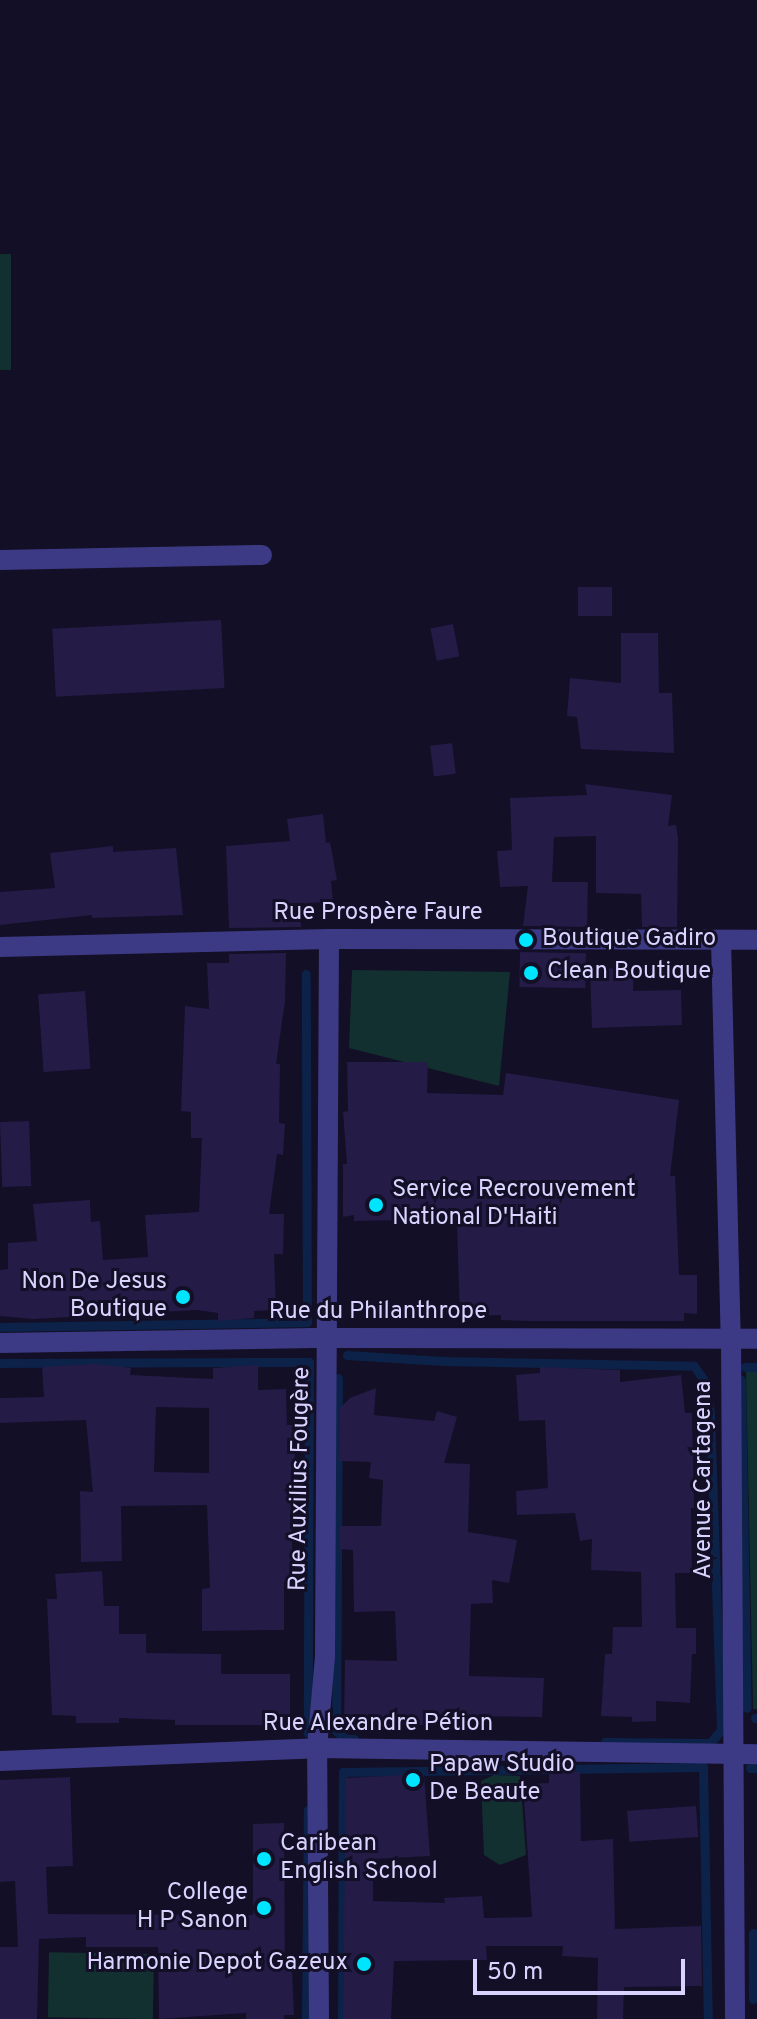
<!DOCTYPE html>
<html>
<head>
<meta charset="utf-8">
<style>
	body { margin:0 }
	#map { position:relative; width:757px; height:2019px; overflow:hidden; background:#130f26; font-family:Overpass,sans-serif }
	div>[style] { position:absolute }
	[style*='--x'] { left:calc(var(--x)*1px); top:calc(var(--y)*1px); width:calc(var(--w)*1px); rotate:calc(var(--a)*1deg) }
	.green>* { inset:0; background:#12302f; transform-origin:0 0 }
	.stream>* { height:9px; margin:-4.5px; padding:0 4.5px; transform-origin:4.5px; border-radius:4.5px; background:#0c2248 }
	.building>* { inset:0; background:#241b47; transform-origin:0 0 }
	.minor>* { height:20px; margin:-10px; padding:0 10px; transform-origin:10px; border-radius:10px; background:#3d3a85 }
	.dots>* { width:22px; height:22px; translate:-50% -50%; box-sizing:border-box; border:4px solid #130f26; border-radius:50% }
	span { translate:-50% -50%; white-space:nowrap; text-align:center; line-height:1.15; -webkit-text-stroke:6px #130f26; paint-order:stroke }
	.street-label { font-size:24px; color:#d9d4ff }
	.poi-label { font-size:24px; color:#d9d4ff }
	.left { translate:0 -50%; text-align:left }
	.right { translate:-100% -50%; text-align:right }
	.scale { position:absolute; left:473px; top:1959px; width:212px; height:36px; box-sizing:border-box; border:4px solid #d9d4ff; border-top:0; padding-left:10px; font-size:24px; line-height:28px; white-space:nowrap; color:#d9d4ff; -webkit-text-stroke:6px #130f26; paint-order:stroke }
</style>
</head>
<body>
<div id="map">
	<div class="green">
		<div style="left:11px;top:254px;width:116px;height:11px;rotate:90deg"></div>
		<div style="clip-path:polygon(352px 970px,510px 972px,499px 1086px,349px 1048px)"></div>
		<div style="clip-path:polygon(746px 1372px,757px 1372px,757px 1709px,753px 1709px)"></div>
		<div style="clip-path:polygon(494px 1775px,520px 1776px,526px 1855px,500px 1865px,484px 1855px,481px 1781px)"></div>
		<div style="left:154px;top:1954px;width:65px;height:105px;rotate:91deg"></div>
	</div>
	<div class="stream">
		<div style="--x:0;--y:1327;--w:307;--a:-0.9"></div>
		<div style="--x:307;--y:1322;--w:348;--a:-90.2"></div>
		<div style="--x:347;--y:1355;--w:96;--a:3.6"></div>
		<div style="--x:443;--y:1361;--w:251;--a:1.1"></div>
		<div style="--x:694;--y:1366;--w:19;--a:55"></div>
		<div style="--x:705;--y:1382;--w:32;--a:81"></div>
		<div style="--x:710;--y:1414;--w:316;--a:88"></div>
		<div style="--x:721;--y:1730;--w:17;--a:130"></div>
		<div style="--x:710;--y:1743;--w:105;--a:-179.5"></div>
		<div style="--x:0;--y:1363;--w:309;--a:-0.2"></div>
		<div style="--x:309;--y:1362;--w:371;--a:90.2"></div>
		<div style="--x:745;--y:1367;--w:12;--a:0"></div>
		<div style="--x:338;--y:1378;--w:353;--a:90.3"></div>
		<div style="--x:336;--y:1731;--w:13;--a:39"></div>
		<div style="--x:346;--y:1739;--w:8;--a:0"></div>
		<div style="--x:741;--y:1380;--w:328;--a:89"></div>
		<div style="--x:755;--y:1718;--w:2;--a:0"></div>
		<div style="--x:750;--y:1768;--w:7;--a:0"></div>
		<div style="--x:753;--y:1933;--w:66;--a:90"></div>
		<div style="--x:306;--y:2019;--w:209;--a:-89.5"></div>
		<div style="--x:342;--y:2019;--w:247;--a:-89.8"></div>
		<div style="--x:343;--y:1772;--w:360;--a:-0.8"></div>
		<div style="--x:703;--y:1767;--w:252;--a:88.9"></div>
	</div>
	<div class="building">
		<div style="left:578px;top:587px;width:34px;height:29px"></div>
		<div style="left:221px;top:620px;width:68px;height:169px;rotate:87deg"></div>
		<div style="left:453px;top:624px;width:33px;height:23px;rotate:79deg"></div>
		<div style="clip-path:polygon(621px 633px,658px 633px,659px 693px,672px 693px,674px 753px,581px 749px,577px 717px,567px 716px,570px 678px,621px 683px)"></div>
		<div style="left:452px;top:743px;width:31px;height:22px;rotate:83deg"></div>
		<div style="clip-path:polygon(585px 784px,672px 795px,668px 826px,676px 825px,678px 838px,677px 927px,642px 927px,641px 894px,596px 893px,596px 836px,554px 837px,552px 882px,588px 882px,587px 927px,523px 926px,528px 886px,500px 887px,497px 851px,512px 850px,510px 798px,587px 795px)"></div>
		<div style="clip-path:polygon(323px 814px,326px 843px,330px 842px,337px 880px,331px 881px,333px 901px,300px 904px,301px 927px,229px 928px,226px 846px,290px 841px,287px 819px)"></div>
		<div style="clip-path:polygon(113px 846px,113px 852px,176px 848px,183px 915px,92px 918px,92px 915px,0 925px,0 892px,55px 888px,50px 853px)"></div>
		<div style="left:520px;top:952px;width:66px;height:35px;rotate:1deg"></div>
		<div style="clip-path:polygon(286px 953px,285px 1001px,276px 1064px,280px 1064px,279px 1123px,285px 1124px,283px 1155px,277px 1154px,269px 1214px,284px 1214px,283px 1254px,274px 1254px,276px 1310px,254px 1311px,254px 1318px,218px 1321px,218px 1313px,197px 1310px,33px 1319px,0 1316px,0 1270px,8px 1269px,8px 1243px,37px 1241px,33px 1204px,90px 1200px,91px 1222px,100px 1221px,103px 1260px,148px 1257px,145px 1215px,199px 1212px,202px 1138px,191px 1138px,191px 1112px,181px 1111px,185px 1006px,209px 1009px,207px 963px,229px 963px,229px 954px)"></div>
		<div style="clip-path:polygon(590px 968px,634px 969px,633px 991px,681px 990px,682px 1025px,592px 1028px)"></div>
		<div style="left:85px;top:991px;width:78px;height:47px;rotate:86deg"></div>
		<div style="clip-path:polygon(347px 1062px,428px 1062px,427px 1093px,503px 1095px,506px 1073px,679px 1100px,670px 1176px,675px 1176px,679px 1275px,697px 1275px,697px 1314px,684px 1313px,684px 1321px,531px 1321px,501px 1320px,501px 1315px,460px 1316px,457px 1225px,452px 1225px,452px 1219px,354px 1221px,354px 1215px,343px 1217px,343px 1164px,347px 1164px,343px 1112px,348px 1111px)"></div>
		<div style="left:29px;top:1121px;width:65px;height:29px;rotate:88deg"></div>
		<div style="clip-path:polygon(evenodd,96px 1364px,131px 1368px,130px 1375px,213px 1379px,213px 1368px,258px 1365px,258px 1390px,286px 1389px,287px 1425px,292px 1425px,297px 1475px,292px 1475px,292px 1582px,284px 1582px,284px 1630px,202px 1631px,202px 1589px,210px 1588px,207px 1505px,121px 1506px,122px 1561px,81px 1562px,80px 1491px,93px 1492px,86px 1420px,0 1423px,0 1398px,44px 1397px,42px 1367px,96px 1364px,156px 1407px,209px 1408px,209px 1473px,154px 1472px,156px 1407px)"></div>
		<div style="clip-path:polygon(540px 1367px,620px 1370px,620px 1382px,681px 1375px,685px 1413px,692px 1413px,694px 1508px,691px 1508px,692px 1573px,675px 1573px,676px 1628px,696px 1628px,696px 1654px,692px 1654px,690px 1703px,656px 1701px,656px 1721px,632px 1722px,632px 1717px,601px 1716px,605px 1654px,612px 1654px,613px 1627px,642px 1627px,641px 1572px,591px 1570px,592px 1539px,580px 1541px,575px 1513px,517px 1515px,516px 1491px,548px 1488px,545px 1420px,519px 1421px,516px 1375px,540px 1373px)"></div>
		<div style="clip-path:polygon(376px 1388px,374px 1415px,434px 1421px,437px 1411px,457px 1417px,444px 1463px,470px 1464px,468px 1532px,517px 1540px,509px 1583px,492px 1580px,493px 1603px,471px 1604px,469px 1676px,544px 1678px,542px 1717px,468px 1716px,468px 1728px,443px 1728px,444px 1725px,344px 1725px,345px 1660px,397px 1661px,395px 1611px,354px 1612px,353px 1550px,340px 1549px,340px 1526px,381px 1526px,383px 1480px,369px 1478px,371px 1462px,339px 1461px,340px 1408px,350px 1398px)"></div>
		<div style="clip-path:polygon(102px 1571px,104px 1606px,119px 1606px,119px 1634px,146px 1634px,146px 1653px,221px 1654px,221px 1674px,290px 1674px,290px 1725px,175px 1725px,175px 1720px,119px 1718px,119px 1723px,76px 1723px,76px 1716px,52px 1715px,47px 1599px,57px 1599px,55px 1574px)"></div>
		<div style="clip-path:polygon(549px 1772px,580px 1772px,581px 1841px,613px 1839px,615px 1929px,701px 1926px,702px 1986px,624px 1987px,623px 2019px,597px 2019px,598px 1958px,562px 1956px,563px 1946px,486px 1946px,487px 1960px,394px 1961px,391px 2019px,343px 2019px,346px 1778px,424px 1774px,430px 1856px,373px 1859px,373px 1901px,445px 1903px,444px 1898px,482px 1896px,484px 1918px,532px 1917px,523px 1784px,549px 1783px)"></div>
		<div style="clip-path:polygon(70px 1777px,73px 1866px,46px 1867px,48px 1914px,253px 1915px,253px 1824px,284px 1823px,285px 1970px,292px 1969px,294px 2015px,284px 2015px,284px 2019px,246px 2019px,246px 2013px,159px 2019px,158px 1947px,86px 1947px,86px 1937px,39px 1939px,37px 2019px,0 2019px,0 1947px,18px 1947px,15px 1881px,0 1882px,0 1780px)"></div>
		<div style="left:696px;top:1806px;width:31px;height:69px;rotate:86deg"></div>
	</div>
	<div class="minor">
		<div style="--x:0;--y:560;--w:262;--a:-1.1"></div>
		<div style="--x:721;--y:940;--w:398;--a:88.6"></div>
		<div style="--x:731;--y:1338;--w:681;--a:89.66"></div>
		<div style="--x:0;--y:947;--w:329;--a:-1.4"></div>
		<div style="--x:329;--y:939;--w:428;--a:0.1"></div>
		<div style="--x:0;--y:1343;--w:329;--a:-0.9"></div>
		<div style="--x:329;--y:1338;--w:428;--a:0.1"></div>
		<div style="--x:0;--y:1761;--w:317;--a:-2.3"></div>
		<div style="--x:317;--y:1748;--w:440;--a:0.8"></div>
		<div style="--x:319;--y:2019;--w:271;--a:-90.4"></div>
		<div style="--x:317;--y:1748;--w:91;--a:-85"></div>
		<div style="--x:325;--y:1657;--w:718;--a:-89.68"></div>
	</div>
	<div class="dots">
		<div style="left:526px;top:940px;background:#00e5ff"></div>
		<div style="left:531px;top:973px;background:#00e5ff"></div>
		<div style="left:376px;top:1205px;background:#00e5ff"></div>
		<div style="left:183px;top:1297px;background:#00e5ff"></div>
		<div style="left:413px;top:1780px;background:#00e5ff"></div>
		<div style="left:264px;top:1859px;background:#00e5ff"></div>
		<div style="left:264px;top:1908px;background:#00e5ff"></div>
		<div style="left:364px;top:1964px;background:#00e5ff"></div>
	</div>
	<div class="street-label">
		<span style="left:378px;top:914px">Rue Prospère Faure</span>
		<span style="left:378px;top:1313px">Rue du Philanthrope</span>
		<span style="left:301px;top:1479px;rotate:-89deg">Rue Auxilius Fougère</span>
		<span style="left:705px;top:1480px;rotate:-90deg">Avenue Cartagena</span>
		<span style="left:378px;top:1725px">Rue Alexandre Pétion</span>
	</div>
	<div class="poi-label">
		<span class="left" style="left:542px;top:940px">Boutique Gadiro</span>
		<span class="left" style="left:547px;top:973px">Clean Boutique</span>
		<span class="left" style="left:392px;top:1205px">Service Recrouvement<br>National D'Haiti</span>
		<span class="right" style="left:167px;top:1297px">Non De Jesus<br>Boutique</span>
		<span class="left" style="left:429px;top:1780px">Papaw Studio<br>De Beaute</span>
		<span class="left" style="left:280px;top:1859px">Caribean<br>English School</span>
		<span class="right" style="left:248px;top:1908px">College<br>H P Sanon</span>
		<span class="right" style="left:348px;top:1964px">Harmonie Depot Gazeux</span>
	</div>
	<div class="scale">50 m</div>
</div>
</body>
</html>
